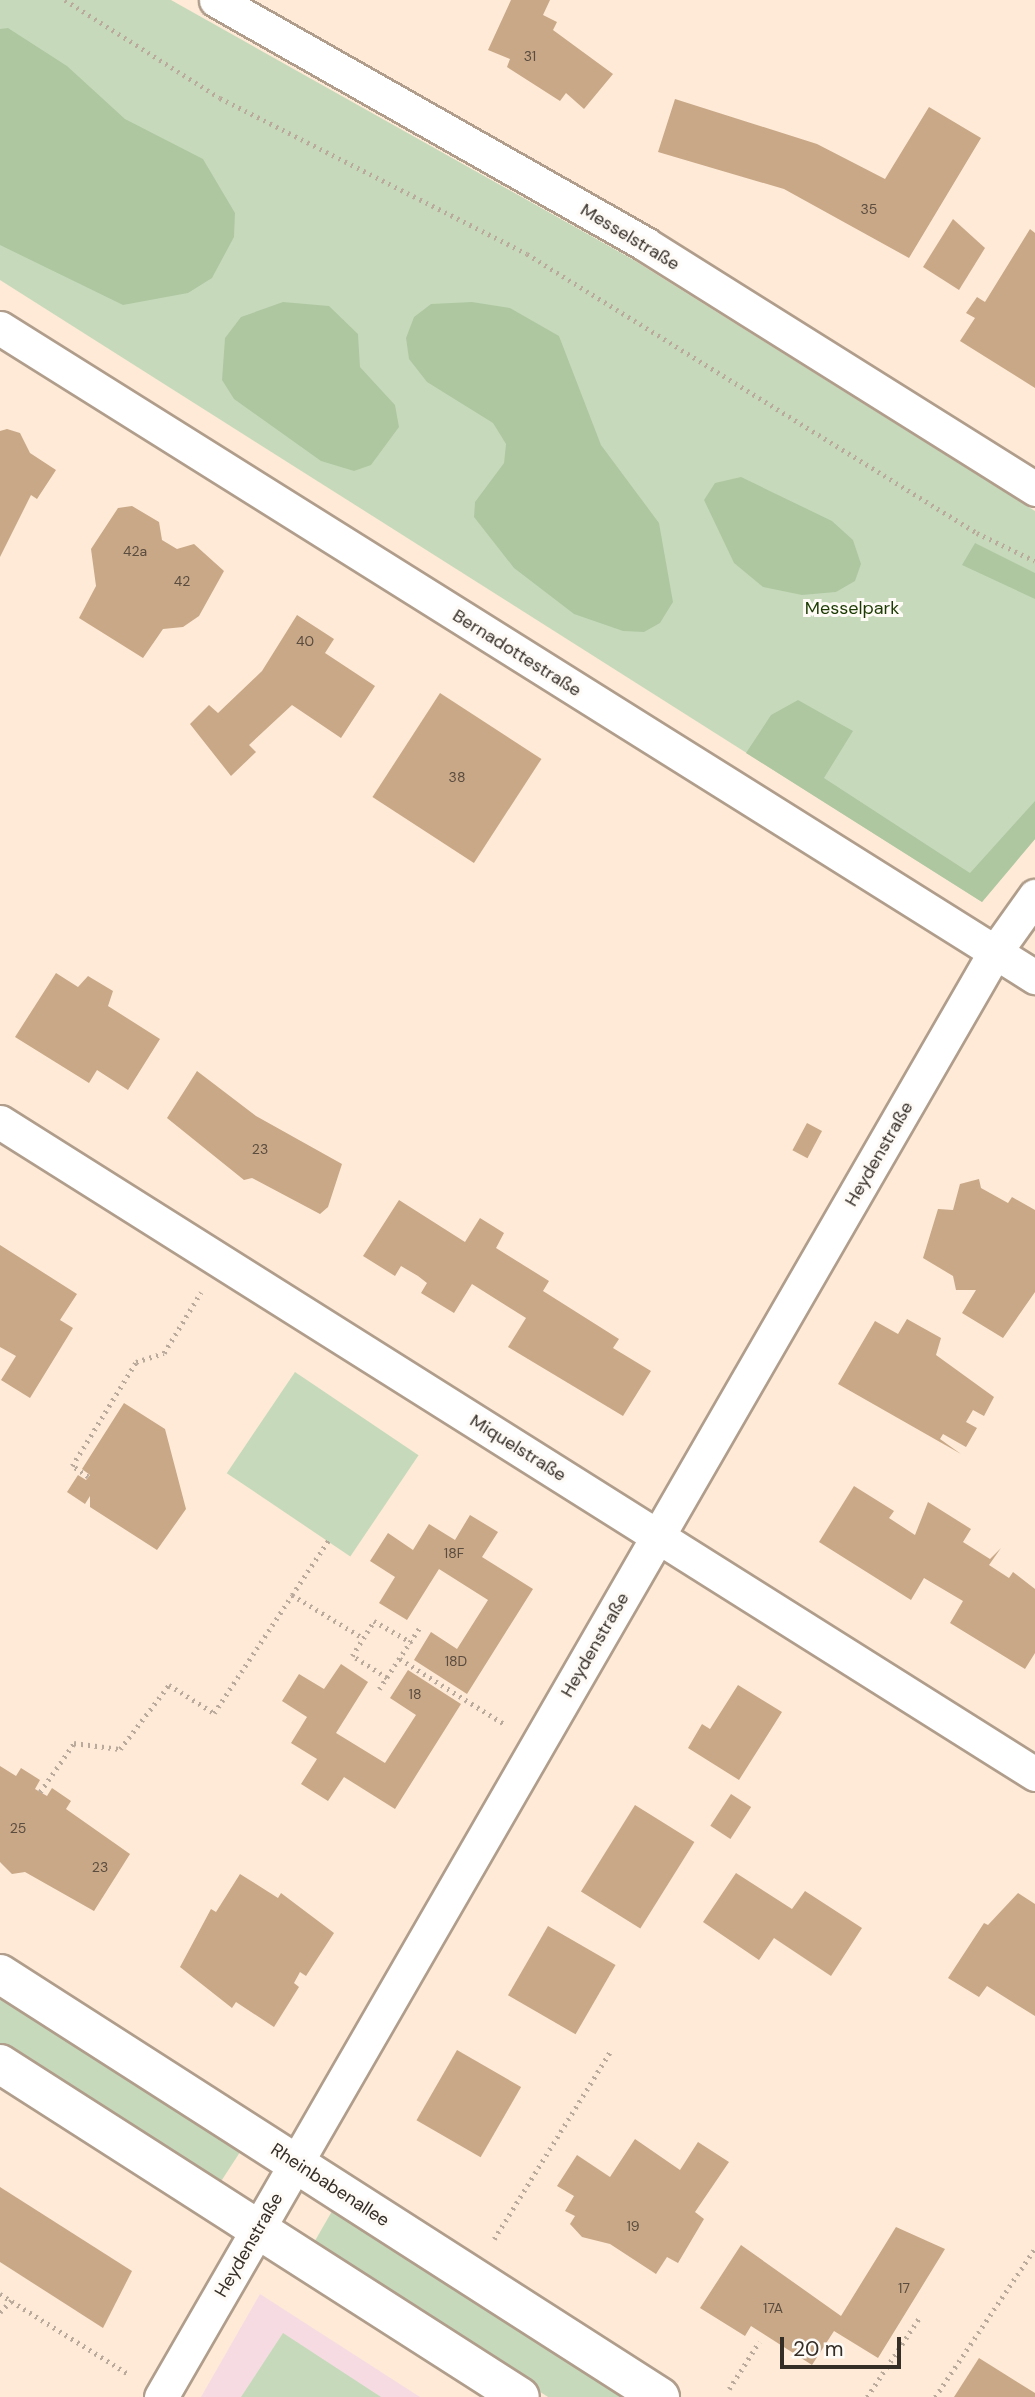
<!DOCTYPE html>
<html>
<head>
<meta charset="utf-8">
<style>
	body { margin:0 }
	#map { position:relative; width:1035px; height:2397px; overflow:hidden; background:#feead7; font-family:"DM Sans",sans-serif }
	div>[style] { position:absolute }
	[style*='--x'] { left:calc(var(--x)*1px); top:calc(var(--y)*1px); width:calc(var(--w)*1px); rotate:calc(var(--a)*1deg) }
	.education>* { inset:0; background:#f6dce2 }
	.green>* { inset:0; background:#c6dabb; transform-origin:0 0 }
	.forest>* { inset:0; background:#aec7a1 }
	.building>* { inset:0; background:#c9a887; transform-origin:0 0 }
	.path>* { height:4.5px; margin-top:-2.25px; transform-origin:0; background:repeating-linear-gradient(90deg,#baaa9b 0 2px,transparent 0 7px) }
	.roads { filter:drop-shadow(2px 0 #b09d8b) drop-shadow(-2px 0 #b09d8b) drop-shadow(0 2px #b09d8b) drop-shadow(0 -2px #b09d8b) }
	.street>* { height:33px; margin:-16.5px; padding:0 16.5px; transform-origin:16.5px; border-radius:16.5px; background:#fff }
	.secondary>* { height:38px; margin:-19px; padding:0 19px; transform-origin:19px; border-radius:19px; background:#fff }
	span { translate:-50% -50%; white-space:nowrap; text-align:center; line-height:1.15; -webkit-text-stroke:6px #fefaf6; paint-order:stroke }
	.number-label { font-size:14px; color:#5a4c3f }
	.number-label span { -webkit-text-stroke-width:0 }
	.street-label { font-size:18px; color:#352e27 }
	.park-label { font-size:18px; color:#1c3b03 }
	.scale { position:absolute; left:780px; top:2337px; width:121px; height:32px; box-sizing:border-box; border:4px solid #352e27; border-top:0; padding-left:9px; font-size:21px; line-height:24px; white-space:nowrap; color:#352e27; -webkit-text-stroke:5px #fefaf6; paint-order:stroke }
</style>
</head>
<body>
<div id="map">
	<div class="education">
		<div style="clip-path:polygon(260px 2294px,420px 2397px,201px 2397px)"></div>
	</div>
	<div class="green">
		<div style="clip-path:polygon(0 0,171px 0,632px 259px,1035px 511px,1035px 839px,982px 902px,0 280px)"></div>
		<div style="left:295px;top:1372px;width:149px;height:122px;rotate:34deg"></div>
		<div style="left:0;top:1993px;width:288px;height:53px;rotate:33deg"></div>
		<div style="clip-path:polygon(335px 2206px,631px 2397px,548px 2397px,312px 2246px)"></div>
		<div style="clip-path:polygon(283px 2333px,381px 2397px,241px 2397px)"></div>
	</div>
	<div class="forest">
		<div style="clip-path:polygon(8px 28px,67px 66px,125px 119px,203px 159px,235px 213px,234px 237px,212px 278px,188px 293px,123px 305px,0 245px,0 29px)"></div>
		<div style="clip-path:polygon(283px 302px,329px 306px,358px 334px,360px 367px,395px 405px,399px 427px,371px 465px,354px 471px,321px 461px,234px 399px,222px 380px,225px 338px,241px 317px)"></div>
		<div style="clip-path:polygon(472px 302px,510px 308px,559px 336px,601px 445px,659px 523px,673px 602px,660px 623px,644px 632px,623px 631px,574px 614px,514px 568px,474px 517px,475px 502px,504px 463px,506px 444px,493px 423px,427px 382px,409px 359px,406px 338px,414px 317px,431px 304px)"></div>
		<div style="clip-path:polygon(741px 477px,832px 521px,853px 540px,861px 564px,855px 581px,836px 592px,802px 595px,763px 587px,734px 563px,704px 500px,715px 483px)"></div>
		<div style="clip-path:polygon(975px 543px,1035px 573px,1035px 599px,962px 565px)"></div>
		<div style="clip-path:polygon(798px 700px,853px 731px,824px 778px,970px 873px,1035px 801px,1035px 839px,982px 902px,746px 753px,771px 715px)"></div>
	</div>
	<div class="building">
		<div style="clip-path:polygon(511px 0,550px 0,543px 15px,557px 22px,553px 30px,613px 74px,584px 109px,566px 93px,560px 101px,507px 67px,510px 59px,488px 50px)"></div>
		<div style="clip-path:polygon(675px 99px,817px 144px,885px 179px,929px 107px,981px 138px,909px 258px,784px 189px,658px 152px)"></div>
		<div style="clip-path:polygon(953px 219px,985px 248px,959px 290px,923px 267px)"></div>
		<div style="clip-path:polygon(1030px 229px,1035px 233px,1035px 388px,960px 341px,975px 318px,966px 313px,977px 297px,985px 302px)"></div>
		<div style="clip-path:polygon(7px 429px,20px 433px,30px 453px,56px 470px,37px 499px,31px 495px,0 557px,0 431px)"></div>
		<div style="clip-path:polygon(132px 506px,159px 522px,162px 540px,177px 549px,194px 544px,224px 571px,199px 616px,183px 627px,163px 629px,143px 658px,79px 618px,96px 586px,91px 549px,118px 508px)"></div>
		<div style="clip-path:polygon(297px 615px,334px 639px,325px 653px,375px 686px,341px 738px,292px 705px,249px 745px,256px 752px,231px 776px,190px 724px,209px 705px,218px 713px,262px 671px)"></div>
		<div style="left:440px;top:693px;width:121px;height:124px;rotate:33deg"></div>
		<div style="clip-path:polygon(56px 973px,78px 987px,88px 976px,113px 991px,108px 1006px,160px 1039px,128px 1090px,97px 1070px,89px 1083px,15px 1037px)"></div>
		<div style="clip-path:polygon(197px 1071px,256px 1116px,342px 1164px,328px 1207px,320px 1214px,252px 1178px,244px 1180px,167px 1118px)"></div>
		<div style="left:807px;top:1123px;width:17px;height:31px;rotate:28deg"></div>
		<div style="clip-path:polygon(979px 1179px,981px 1188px,1008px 1203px,1012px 1197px,1035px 1210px,1035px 1292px,1003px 1338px,962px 1313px,976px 1290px,956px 1290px,953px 1276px,923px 1258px,938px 1209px,953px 1210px,960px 1184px)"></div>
		<div style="clip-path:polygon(399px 1200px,465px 1242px,480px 1218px,504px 1233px,496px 1248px,549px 1281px,543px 1291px,619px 1339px,613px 1348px,651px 1371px,623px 1416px,508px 1347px,526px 1318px,472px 1284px,454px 1313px,421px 1293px,427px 1283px,418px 1276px,401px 1266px,395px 1276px,363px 1256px)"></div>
		<div style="clip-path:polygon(0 1245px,77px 1294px,60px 1320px,73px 1328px,30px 1398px,1px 1380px,16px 1356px,0 1347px)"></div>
		<div style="clip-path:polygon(907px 1319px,941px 1338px,936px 1355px,994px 1397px,984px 1416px,973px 1410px,966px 1422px,977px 1428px,966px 1447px,943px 1434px,940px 1439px,961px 1454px,838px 1384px,875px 1321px,898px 1334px)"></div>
		<div style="clip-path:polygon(124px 1403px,165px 1429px,186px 1509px,157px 1550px,90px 1507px,90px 1496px,85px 1504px,67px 1492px,78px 1475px,86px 1480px,90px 1475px,82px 1469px)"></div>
		<div style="clip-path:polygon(854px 1486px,894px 1511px,889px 1518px,915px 1535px,928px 1502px,971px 1529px,963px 1542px,990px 1559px,1001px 1548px,989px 1565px,1009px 1578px,1013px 1572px,1035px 1589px,1035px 1653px,1025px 1669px,950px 1623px,963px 1601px,924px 1578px,911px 1600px,819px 1542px)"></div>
		<div style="clip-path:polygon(470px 1515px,498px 1532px,482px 1557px,533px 1589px,467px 1694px,414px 1660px,431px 1632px,457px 1649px,488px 1600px,439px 1569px,407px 1620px,379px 1603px,395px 1577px,370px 1561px,388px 1533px,413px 1550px,429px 1524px,455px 1540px)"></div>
		<div style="clip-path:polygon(341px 1664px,368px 1682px,336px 1733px,385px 1763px,416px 1715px,390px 1698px,408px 1670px,461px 1704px,395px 1809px,344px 1777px,328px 1801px,301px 1784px,317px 1759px,291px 1743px,307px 1717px,282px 1701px,299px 1674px,324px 1689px)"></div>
		<div style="clip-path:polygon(738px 1685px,782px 1712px,739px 1780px,688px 1748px,702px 1724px,710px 1729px)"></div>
		<div style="clip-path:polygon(0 1766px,16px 1776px,21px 1768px,40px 1780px,35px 1789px,47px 1796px,52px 1788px,71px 1801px,66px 1809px,130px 1854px,94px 1911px,25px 1872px,12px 1874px,0 1862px)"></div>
		<div style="left:731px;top:1794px;width:24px;height:38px;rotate:33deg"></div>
		<div style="left:635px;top:1805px;width:70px;height:102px;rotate:32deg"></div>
		<div style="clip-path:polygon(736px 1873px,792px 1909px,805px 1891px,862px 1928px,831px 1976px,774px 1938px,759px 1960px,703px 1922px)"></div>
		<div style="clip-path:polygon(240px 1874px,278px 1898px,281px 1893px,334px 1933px,306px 1976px,300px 1972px,294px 1983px,299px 1987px,274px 2027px,236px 2002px,232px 2008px,180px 1967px,211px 1909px,216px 1912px)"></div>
		<div style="clip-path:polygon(1018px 1893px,1035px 1904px,1035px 2016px,987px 1986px,979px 1997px,948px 1978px,984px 1923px,988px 1925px)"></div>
		<div style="left:548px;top:1926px;width:78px;height:80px;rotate:30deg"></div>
		<div style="left:457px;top:2050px;width:74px;height:81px;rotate:30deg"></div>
		<div style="clip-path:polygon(635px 2139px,680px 2170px,698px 2142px,729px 2162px,695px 2212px,704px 2219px,678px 2263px,667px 2257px,656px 2274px,610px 2244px,582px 2237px,570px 2224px,575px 2216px,565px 2211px,574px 2196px,557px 2186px,577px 2155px,610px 2177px)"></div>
		<div style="clip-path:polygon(0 2187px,132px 2271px,103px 2328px,0 2262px)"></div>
		<div style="clip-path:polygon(896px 2227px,945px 2249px,878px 2358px,834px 2331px,812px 2365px,751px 2326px,745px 2336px,700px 2308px,741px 2245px,841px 2316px)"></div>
		<div style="clip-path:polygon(979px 2358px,1035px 2393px,1035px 2397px,954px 2397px)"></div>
	</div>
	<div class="path">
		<div style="--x:65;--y:0;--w:183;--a:32.3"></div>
		<div style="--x:220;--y:98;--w:344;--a:26.9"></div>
		<div style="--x:527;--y:254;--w:529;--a:31.8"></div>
		<div style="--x:977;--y:533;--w:64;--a:25.8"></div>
		<div style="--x:88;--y:1477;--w:19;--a:-145"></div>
		<div style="--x:72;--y:1466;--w:122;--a:-58.4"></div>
		<div style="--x:136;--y:1362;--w:29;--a:-18"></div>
		<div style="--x:164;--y:1353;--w:71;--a:-58.8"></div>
		<div style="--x:292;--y:1595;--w:69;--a:-56.3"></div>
		<div style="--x:400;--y:1659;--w:125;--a:31.9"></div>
		<div style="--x:387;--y:1678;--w:41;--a:-147.8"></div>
		<div style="--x:352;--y:1656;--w:41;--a:-57.8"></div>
		<div style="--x:374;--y:1621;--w:43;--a:29.6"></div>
		<div style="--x:379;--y:1689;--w:74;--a:-56.5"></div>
		<div style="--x:40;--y:1792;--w:60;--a:-55.2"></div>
		<div style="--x:74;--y:1743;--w:46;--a:7.4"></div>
		<div style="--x:120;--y:1749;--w:81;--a:-52.6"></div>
		<div style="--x:169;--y:1685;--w:53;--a:31.9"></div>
		<div style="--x:214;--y:1713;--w:141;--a:-56.5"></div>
		<div style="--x:292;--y:1595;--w:83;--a:31.2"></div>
		<div style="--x:494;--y:2239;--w:220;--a:-58.2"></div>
		<div style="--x:0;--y:2294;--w:153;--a:31.9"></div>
		<div style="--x:0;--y:2312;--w:16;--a:-45"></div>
		<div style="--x:729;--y:2389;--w:56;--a:-57.4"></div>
		<div style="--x:867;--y:2397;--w:95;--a:-56.6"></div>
		<div style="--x:935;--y:2397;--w:179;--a:-56.1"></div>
	</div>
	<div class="roads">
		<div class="street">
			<div style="--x:216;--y:0;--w:494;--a:29.6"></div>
			<div style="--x:645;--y:244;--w:461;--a:32.1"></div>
			<div style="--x:0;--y:328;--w:1222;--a:32.09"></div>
			<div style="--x:0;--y:1122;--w:1223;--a:32.21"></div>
			<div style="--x:161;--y:2397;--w:1668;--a:-60.01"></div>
			<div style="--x:995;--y:952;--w:69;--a:-54.5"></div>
		</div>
		<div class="secondary">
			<div style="--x:0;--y:1974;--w:784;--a:32.66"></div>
			<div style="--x:0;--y:2064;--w:617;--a:32.63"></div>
		</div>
	</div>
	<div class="number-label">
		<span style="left:530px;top:56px">31</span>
		<span style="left:869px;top:209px">35</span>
		<span style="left:135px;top:551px">42a</span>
		<span style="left:182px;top:581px">42</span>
		<span style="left:305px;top:641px">40</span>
		<span style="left:457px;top:777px">38</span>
		<span style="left:260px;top:1149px">23</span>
		<span style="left:454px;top:1553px">18F</span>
		<span style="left:456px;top:1661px">18D</span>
		<span style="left:415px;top:1694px">18</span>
		<span style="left:18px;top:1828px">25</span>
		<span style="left:100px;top:1867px">23</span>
		<span style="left:633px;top:2226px">19</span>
		<span style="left:904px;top:2288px">17</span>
		<span style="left:773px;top:2308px">17A</span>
	</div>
	<div class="street-label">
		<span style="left:630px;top:237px;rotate:31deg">Messelstraße</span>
		<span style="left:517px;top:653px;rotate:32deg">Bernadottestraße</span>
		<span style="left:879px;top:1154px;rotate:-60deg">Heydenstraße</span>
		<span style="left:518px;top:1448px;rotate:32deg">Miquelstraße</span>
		<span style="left:595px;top:1645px;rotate:-60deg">Heydenstraße</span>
		<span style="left:330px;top:2185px;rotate:33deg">Rheinbabenallee</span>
		<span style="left:249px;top:2245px;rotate:-60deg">Heydenstraße</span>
	</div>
	<div class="park-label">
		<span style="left:852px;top:608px">Messelpark</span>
	</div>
	<div class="scale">20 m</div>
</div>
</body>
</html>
